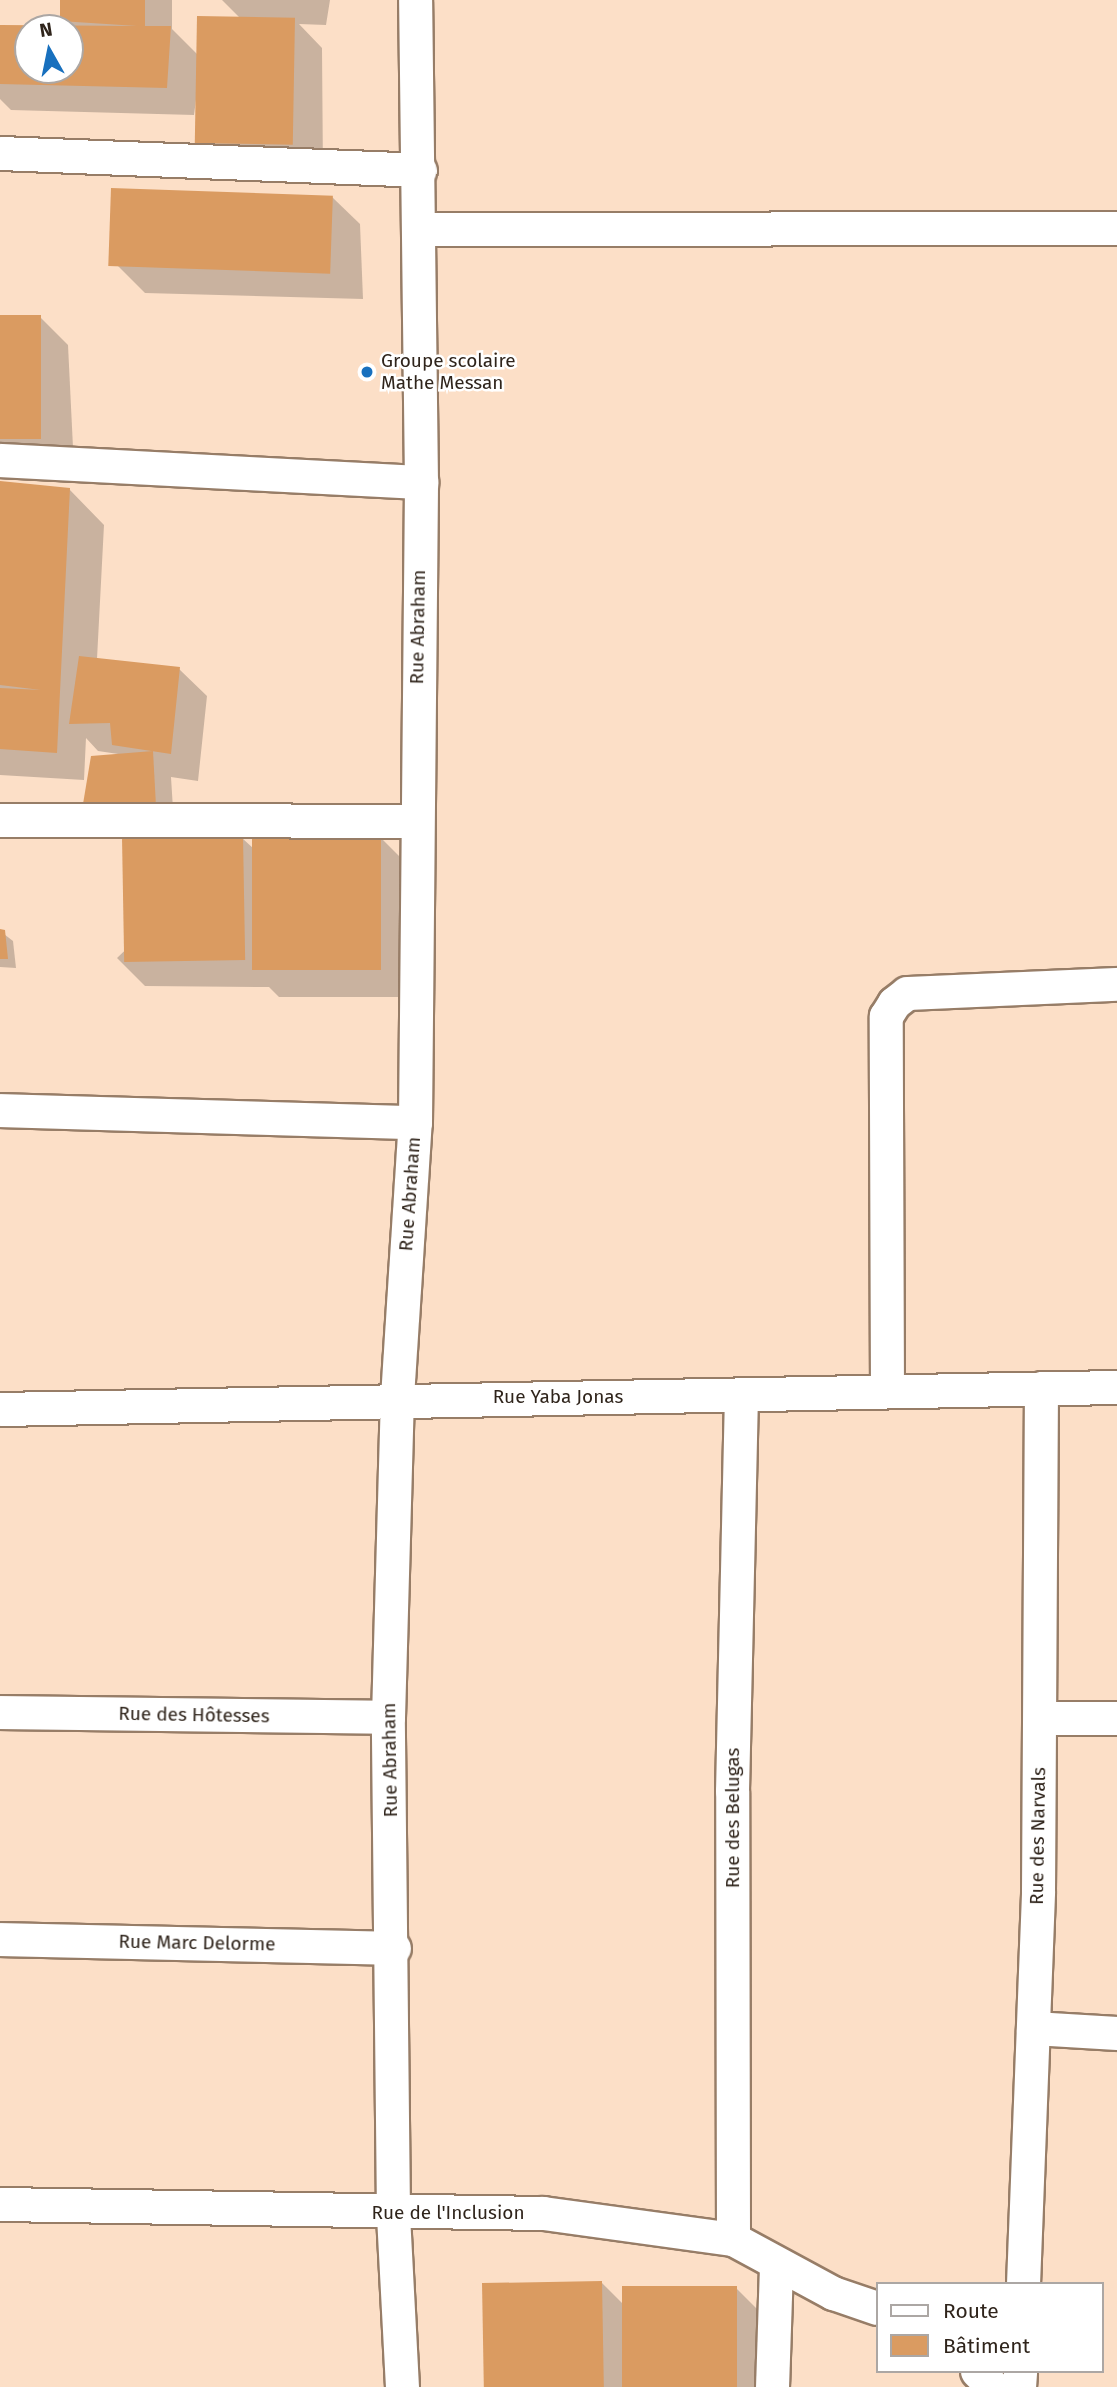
<!DOCTYPE html>
<html>
<head>
<meta charset="utf-8">
<style>
	body { margin:0 }
	#map { position:relative; width:1117px; height:2387px; overflow:hidden; background:#fcdfc7; font-family:"Fira Sans",sans-serif }
	div>[style] { position:absolute }
	[style*='--x'] { left:calc(var(--x)*1px); top:calc(var(--y)*1px); width:calc(var(--w)*1px); rotate:calc(var(--a)*1deg) }
	.shadow>* { inset:0; background:#0003 }
	.building>* { inset:0; background:#da9b61; transform-origin:0 0 }
	.roads { filter:drop-shadow(2px 0 #977d67) drop-shadow(-2px 0 #977d67) drop-shadow(0 2px #977d67) drop-shadow(0 -2px #977d67) }
	.minor>* { height:33px; margin:-16.5px; padding:0 16.5px; transform-origin:16.5px; border-radius:16.5px; background:#fff }
	.dots>* { width:19px; height:19px; translate:-50% -50%; box-sizing:border-box; border:4px solid #fff; border-radius:50% }
	span { translate:-50% -50%; white-space:nowrap; text-align:center; line-height:1.15; -webkit-text-stroke:5px #fff; paint-order:stroke }
	.poi-label { font-size:19px; color:#2f241b }
	.left { translate:0 -50%; text-align:left }
	.street-label { font-size:19px; color:#2f241b }
	.legend { position:absolute; left:876px; top:2282px; width:228px; height:91px; box-sizing:border-box; background:#fff; border:2px solid #aca7a4; margin:0; padding:9px 12px; list-style:none; font-size:21px; color:#2f241b }
	.legend li { display:flex; align-items:center; gap:14px; height:35px }
	.legend b { width:35px; border:2px solid #aca7a4 }
	.north { position:absolute; left:14px; top:14px; width:70px; height:70px; box-sizing:border-box; background:#fff; border:2px solid #aca7a4; border-radius:50%; rotate:351deg; font-size:19px; font-weight:700; line-height:28px; text-align:center; color:#2f241b }
	.north::after { content:''; display:block; margin:auto; width:24px; height:32px; background:#1870be; clip-path:polygon(50% 0,100% 100%,50% 72%,0 100%) }
</style>
</head>
<body>
<div id="map">
	<div class="shadow">
		<div style="clip-path:polygon(evenodd,62px 0,172px 0,172px 29px,200px 57px,240px 18px,222px 0,330px 0,326px 25px,299px 24px,322px 48px,323px 175px,229px 170px,201px 142px,200px 69px,194px 115px,11px 110px,0 99px,0 27px,68px 27px,61px 20px,62px 0,28px 28px,70px 28px,70px 70px,28px 70px,28px 28px)"></div>
		<div style="clip-path:polygon(332px 197px,360px 224px,363px 299px,145px 293px,117px 265px)"></div>
		<div style="clip-path:polygon(0 317px,40px 317px,68px 345px,74px 468px,0 466px)"></div>
		<div style="clip-path:polygon(0 483px,69px 489px,104px 525px,97px 659px,179px 669px,207px 696px,198px 781px,171px 777px,174px 825px,104px 822px,125px 755px,98px 751px,86px 738px,84px 780px,0 775px)"></div>
		<div style="clip-path:polygon(380px 837px,408px 865px,414px 997px,279px 997px,269px 987px,145px 986px,117px 958px,242px 838px,254px 849px)"></div>
		<div style="clip-path:polygon(0 931px,13px 941px,16px 968px,0 967px)"></div>
		<div style="clip-path:polygon(601px 2282px,623px 2304px,736px 2288px,771px 2323px,772px 2387px,485px 2387px)"></div>
	</div>
	<div class="building">
		<div style="clip-path:polygon(evenodd,60px 0,145px 0,145px 26px,171px 26px,167px 88px,0 84px,0 25px,137px 26px,60px 21px,60px 0,28px 28px,70px 28px,70px 70px,28px 70px,28px 28px)"></div>
		<div style="left:197px;top:16px;width:98px;height:127px;rotate:1deg"></div>
		<div style="left:111px;top:188px;width:222px;height:78px;rotate:2deg"></div>
		<div style="left:0;top:315px;width:41px;height:124px"></div>
		<div style="clip-path:polygon(0 481px,70px 488px,57px 753px,0 749px,0 688px,41px 690px,0 685px)"></div>
		<div style="clip-path:polygon(79px 656px,180px 667px,171px 754px,112px 745px,110px 723px,69px 724px)"></div>
		<div style="clip-path:polygon(153px 751px,156px 806px,83px 804px,91px 756px)"></div>
		<div style="left:252px;top:835px;width:129px;height:135px"></div>
		<div style="left:243px;top:836px;width:124px;height:121px;rotate:89deg"></div>
		<div style="clip-path:polygon(0 929px,5px 930px,8px 959px,0 959px)"></div>
		<div style="left:602px;top:2281px;width:106px;height:120px;rotate:89deg"></div>
		<div style="left:737px;top:2286px;width:101px;height:115px;rotate:90deg"></div>
	</div>
	<div class="roads">
		<div class="minor">
			<div style="--x:0;--y:153;--w:420;--a:2.3"></div>
			<div style="--x:420;--y:229;--w:697;--a:-0.08"></div>
			<div style="--x:0;--y:460;--w:422;--a:3"></div>
			<div style="--x:0;--y:820;--w:416;--a:0.1"></div>
			<div style="--x:0;--y:1110;--w:415;--a:1.7"></div>
			<div style="--x:887;--y:1391;--w:375;--a:-90.2"></div>
			<div style="--x:886;--y:1016;--w:15;--a:-58"></div>
			<div style="--x:894;--y:1003;--w:16;--a:-38"></div>
			<div style="--x:907;--y:993;--w:210;--a:-2.5"></div>
			<div style="--x:0;--y:1409;--w:1117;--a:-1.13"></div>
			<div style="--x:0;--y:1712;--w:388;--a:0.7"></div>
			<div style="--x:1041;--y:1718;--w:76;--a:0"></div>
			<div style="--x:0;--y:1939;--w:394;--a:1.3"></div>
			<div style="--x:1033;--y:2028;--w:84;--a:3.4"></div>
			<div style="--x:0;--y:2204;--w:543;--a:0.95"></div>
			<div style="--x:543;--y:2213;--w:192;--a:7.8"></div>
			<div style="--x:733;--y:2239;--w:114;--a:28.4"></div>
			<div style="--x:833;--y:2293;--w:46;--a:18.8"></div>
			<div style="--x:733;--y:2239;--w:448;--a:-90.1"></div>
			<div style="--x:732;--y:1791;--w:394;--a:-88.7"></div>
			<div style="--x:1023;--y:2284;--w:393;--a:-87.8"></div>
			<div style="--x:1038;--y:1891;--w:503;--a:-89.66"></div>
			<div style="--x:977;--y:2371;--w:23;--a:45"></div>
			<div style="--x:402;--y:2387;--w:173;--a:-93"></div>
			<div style="--x:393;--y:2214;--w:497;--a:-90.6"></div>
			<div style="--x:388;--y:1717;--w:320;--a:-88.4"></div>
			<div style="--x:397;--y:1397;--w:276;--a:-86.3"></div>
			<div style="--x:415;--y:1122;--w:640;--a:-89.46"></div>
			<div style="--x:421;--y:482;--w:482;--a:-90.7"></div>
			<div style="--x:772;--y:2387;--w:123;--a:-88.1"></div>
			<div style="--x:1019;--y:2387;--w:16;--a:-86"></div>
		</div>
	</div>
	<div class="dots">
		<div style="left:367px;top:372px;background:#1870be"></div>
	</div>
	<div class="poi-label">
		<span class="left" style="left:381px;top:372px">Groupe scolaire<br>Mathe Messan</span>
	</div>
	<div class="street-label">
		<span style="left:418px;top:627px;rotate:-89deg">Rue Abraham</span>
		<span style="left:410px;top:1194px;rotate:-86deg">Rue Abraham</span>
		<span style="left:558px;top:1397px">Rue Yaba Jonas</span>
		<span style="left:194px;top:1715px;rotate:1deg">Rue des Hôtesses</span>
		<span style="left:390px;top:1760px;rotate:-91deg">Rue Abraham</span>
		<span style="left:733px;top:1818px;rotate:-90deg">Rue des Belugas</span>
		<span style="left:1038px;top:1836px;rotate:-89deg">Rue des Narvals</span>
		<span style="left:197px;top:1943px;rotate:1deg">Rue Marc Delorme</span>
		<span style="left:448px;top:2213px">Rue de l'Inclusion</span>
	</div>
	<ul class="legend">
	<li><b style="height:9px;background:#fff"></b>Route</li>
	<li><b style="height:19px;background:#da9b61"></b>Bâtiment</li>
	</ul>
	<div class="north">N</div>
</div>
</body>
</html>
